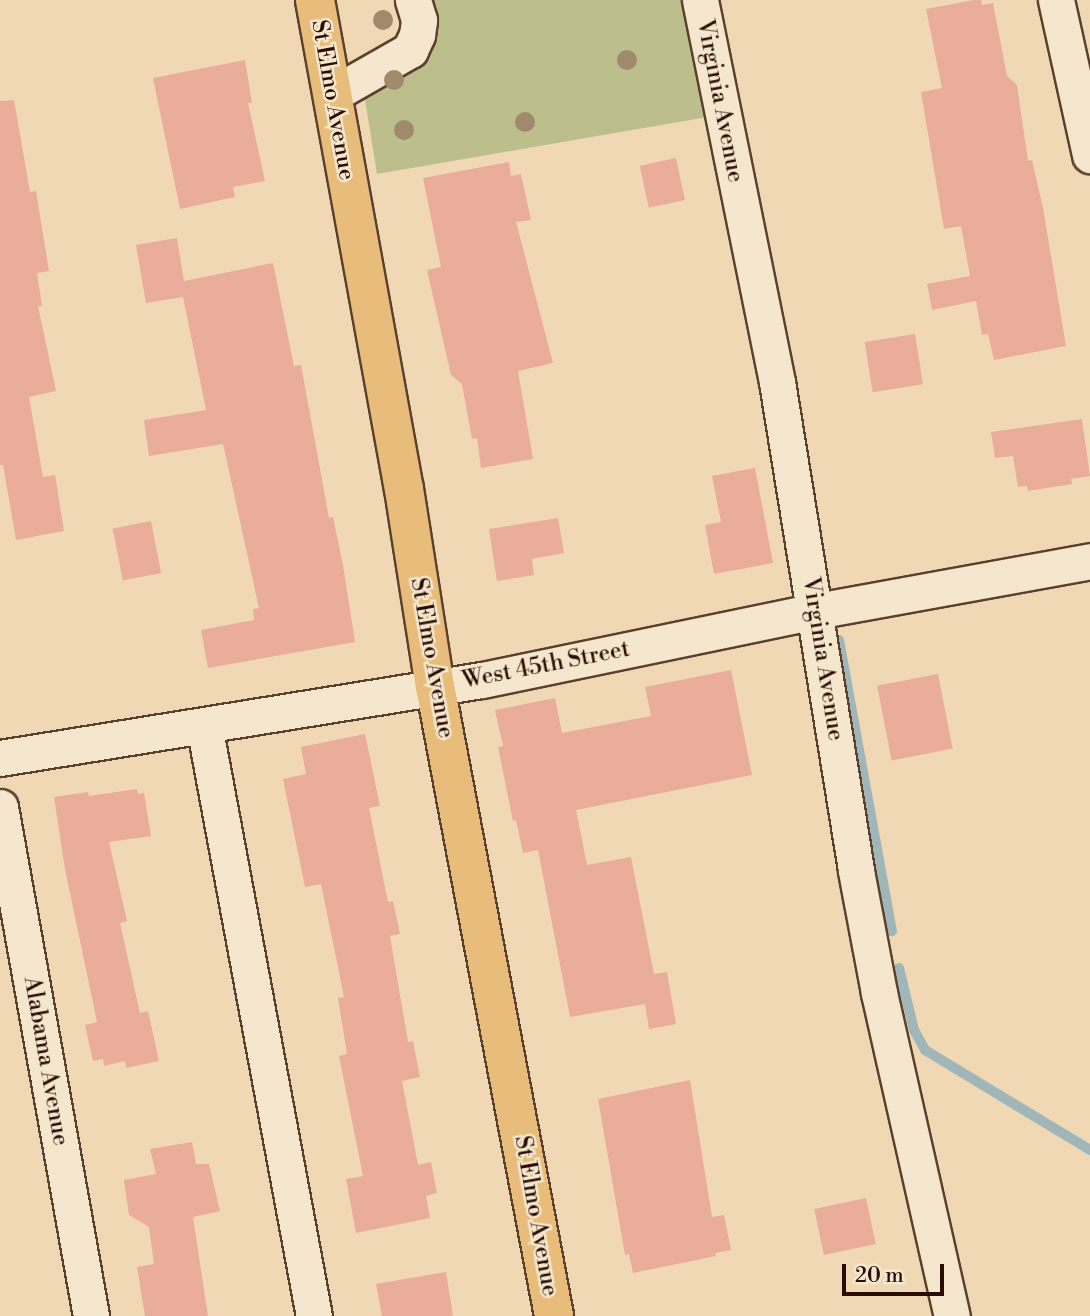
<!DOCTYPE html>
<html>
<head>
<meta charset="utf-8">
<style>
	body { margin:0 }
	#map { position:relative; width:1090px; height:1316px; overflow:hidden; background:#f0d8b4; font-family:"Libre Bodoni",serif }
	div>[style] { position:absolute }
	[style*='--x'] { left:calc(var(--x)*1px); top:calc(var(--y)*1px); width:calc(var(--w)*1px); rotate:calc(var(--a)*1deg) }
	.green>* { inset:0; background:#bcbe8b }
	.stream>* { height:10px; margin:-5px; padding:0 5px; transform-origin:5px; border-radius:5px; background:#a0b6b9 }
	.building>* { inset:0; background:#eaad99; transform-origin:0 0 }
	.roads { filter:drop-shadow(2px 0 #5b402e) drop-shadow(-2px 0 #5b402e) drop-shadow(0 2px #5b402e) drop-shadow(0 -2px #5b402e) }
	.minor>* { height:35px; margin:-17.5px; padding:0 17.5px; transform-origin:17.5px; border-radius:17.5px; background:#f5e6ce }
	.major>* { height:38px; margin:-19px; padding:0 19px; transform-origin:19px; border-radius:19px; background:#e8bc7a }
	.trees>* { width:20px; height:20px; margin:-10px; border-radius:50%; background:#9f8a6c }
	span { translate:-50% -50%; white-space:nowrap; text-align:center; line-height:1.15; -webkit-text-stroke:5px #f5e6ce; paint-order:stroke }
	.street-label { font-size:23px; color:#290d02 }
	.scale { position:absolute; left:842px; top:1264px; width:102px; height:32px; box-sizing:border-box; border:4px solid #290d02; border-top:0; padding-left:9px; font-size:21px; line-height:24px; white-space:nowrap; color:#290d02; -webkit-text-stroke:5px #f5e6ce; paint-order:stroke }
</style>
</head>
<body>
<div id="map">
	<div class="green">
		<div style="clip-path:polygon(424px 0,684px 0,713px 116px,377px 174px,362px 81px,409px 66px)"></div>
	</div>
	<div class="stream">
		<div style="--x:839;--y:640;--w:296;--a:79.7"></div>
		<div style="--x:899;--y:968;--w:64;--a:76.4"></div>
		<div style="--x:914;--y:1030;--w:23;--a:61"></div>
		<div style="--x:925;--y:1050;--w:193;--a:31.2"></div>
	</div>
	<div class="building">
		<div style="clip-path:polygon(974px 0,981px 0,982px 5px,993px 3px,1007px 76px,1017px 85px,1028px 161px,1032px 160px,1043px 208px,1066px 346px,994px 360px,988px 334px,982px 335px,976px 301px,932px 310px,927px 284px,970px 276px,961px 226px,944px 229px,921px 92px,942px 88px,926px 9px)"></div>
		<div style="clip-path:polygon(245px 60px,252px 103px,248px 103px,265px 181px,233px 187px,235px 197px,180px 209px,153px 78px)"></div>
		<div style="clip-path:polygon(14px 100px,30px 192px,36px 191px,49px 271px,37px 273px,42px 306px,38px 306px,56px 391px,29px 397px,43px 477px,55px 475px,64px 531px,16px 540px,3px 465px,0 465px,0 101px)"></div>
		<div style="left:676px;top:158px;width:43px;height:37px;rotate:78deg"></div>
		<div style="clip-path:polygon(509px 162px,511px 176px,521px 174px,531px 220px,516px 222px,553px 363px,518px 371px,533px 459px,481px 468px,477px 438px,472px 439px,462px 384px,451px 375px,427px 270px,441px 267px,423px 178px)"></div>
		<div style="clip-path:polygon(177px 238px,184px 281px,273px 263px,294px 366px,301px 365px,329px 518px,333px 517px,343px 565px,355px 642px,208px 668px,201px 630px,254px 620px,253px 609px,259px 608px,223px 444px,149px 456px,144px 420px,206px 410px,183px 297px,146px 303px,136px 245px)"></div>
		<div style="left:915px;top:334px;width:51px;height:51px;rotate:81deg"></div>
		<div style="clip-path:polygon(1082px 419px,1090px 476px,1071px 479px,1072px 484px,1028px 491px,1027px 486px,1018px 487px,1013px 456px,995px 458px,991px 432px)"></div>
		<div style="clip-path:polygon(755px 468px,773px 563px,714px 574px,705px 525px,721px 522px,712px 476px)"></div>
		<div style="clip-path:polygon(558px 518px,564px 553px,532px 559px,534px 575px,497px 581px,489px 529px)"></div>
		<div style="left:151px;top:521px;width:53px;height:39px;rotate:79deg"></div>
		<div style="clip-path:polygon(731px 670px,752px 775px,576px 810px,587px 865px,631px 857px,654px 974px,667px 972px,676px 1024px,649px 1029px,645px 1004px,570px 1017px,538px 850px,523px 853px,516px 820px,513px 821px,498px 747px,503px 746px,495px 710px,555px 698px,562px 733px,651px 716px,645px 687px)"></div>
		<div style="left:938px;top:674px;width:76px;height:62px;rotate:79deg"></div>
		<div style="clip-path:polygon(365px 734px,380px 806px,369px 808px,388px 902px,393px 901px,400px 934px,390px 936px,408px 1042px,413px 1041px,420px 1077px,402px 1081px,418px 1165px,431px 1162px,437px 1193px,426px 1196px,430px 1218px,356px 1233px,346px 1179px,363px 1176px,339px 1056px,347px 1054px,338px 998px,344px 997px,321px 884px,305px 887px,283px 779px,306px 774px,301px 747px)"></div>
		<div style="clip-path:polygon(137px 789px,138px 794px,144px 793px,151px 836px,109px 842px,127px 921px,120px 923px,140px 1013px,148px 1011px,159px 1061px,126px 1068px,125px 1061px,104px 1066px,103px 1059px,93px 1061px,85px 1025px,97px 1022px,65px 869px,54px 797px,88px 792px,89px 796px)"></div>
		<div style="clip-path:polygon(690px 1080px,712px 1217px,724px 1215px,731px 1250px,715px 1253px,716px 1256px,633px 1273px,629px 1254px,625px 1255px,598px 1099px)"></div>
		<div style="clip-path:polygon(192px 1142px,196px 1164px,209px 1164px,220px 1211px,193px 1217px,208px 1316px,145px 1316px,137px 1267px,154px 1264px,149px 1227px,129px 1215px,124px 1180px,156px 1174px,150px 1149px)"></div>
		<div style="left:866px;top:1198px;width:47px;height:53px;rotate:78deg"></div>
		<div style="clip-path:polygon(446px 1272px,453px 1316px,382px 1316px,376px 1284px)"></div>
	</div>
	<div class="roads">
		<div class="minor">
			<div style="--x:700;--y:0;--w:390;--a:78.6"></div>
			<div style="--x:777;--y:382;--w:495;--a:80.8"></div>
			<div style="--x:856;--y:871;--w:124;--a:79.3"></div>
			<div style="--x:879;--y:993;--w:331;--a:77.3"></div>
			<div style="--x:1056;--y:0;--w:159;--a:77.6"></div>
			<div style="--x:333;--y:94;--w:89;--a:-29.7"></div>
			<div style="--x:410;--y:50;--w:17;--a:-65"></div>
			<div style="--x:417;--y:35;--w:15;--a:-82"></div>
			<div style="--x:419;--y:20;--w:21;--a:-107"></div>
			<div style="--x:204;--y:725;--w:601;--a:79.46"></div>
			<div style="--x:0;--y:758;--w:488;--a:-9.2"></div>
			<div style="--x:482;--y:680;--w:341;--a:-11.7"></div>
			<div style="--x:816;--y:611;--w:279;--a:-10.3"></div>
			<div style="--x:0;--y:807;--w:517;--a:79.86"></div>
		</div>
		<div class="major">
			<div style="--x:315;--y:0;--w:497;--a:79.7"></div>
			<div style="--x:404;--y:489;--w:199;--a:81.1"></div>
			<div style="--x:435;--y:686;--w:641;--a:79.3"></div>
		</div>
	</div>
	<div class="trees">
		<div style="left:383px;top:20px"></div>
		<div style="left:627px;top:60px"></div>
		<div style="left:394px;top:80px"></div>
		<div style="left:525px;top:122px"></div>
		<div style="left:404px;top:130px"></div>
	</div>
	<div class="street-label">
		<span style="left:333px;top:100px;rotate:80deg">St Elmo Avenue</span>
		<span style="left:720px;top:101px;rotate:79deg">Virginia Avenue</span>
		<span style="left:432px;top:658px;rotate:80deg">St Elmo Avenue</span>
		<span style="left:823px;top:659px;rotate:81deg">Virginia Avenue</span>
		<span style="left:546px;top:665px;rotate:-11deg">West 45th Street</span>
		<span style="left:46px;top:1061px;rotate:80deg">Alabama Avenue</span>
		<span style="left:536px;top:1216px;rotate:80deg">St Elmo Avenue</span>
	</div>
	<div class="scale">20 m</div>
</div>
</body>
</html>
